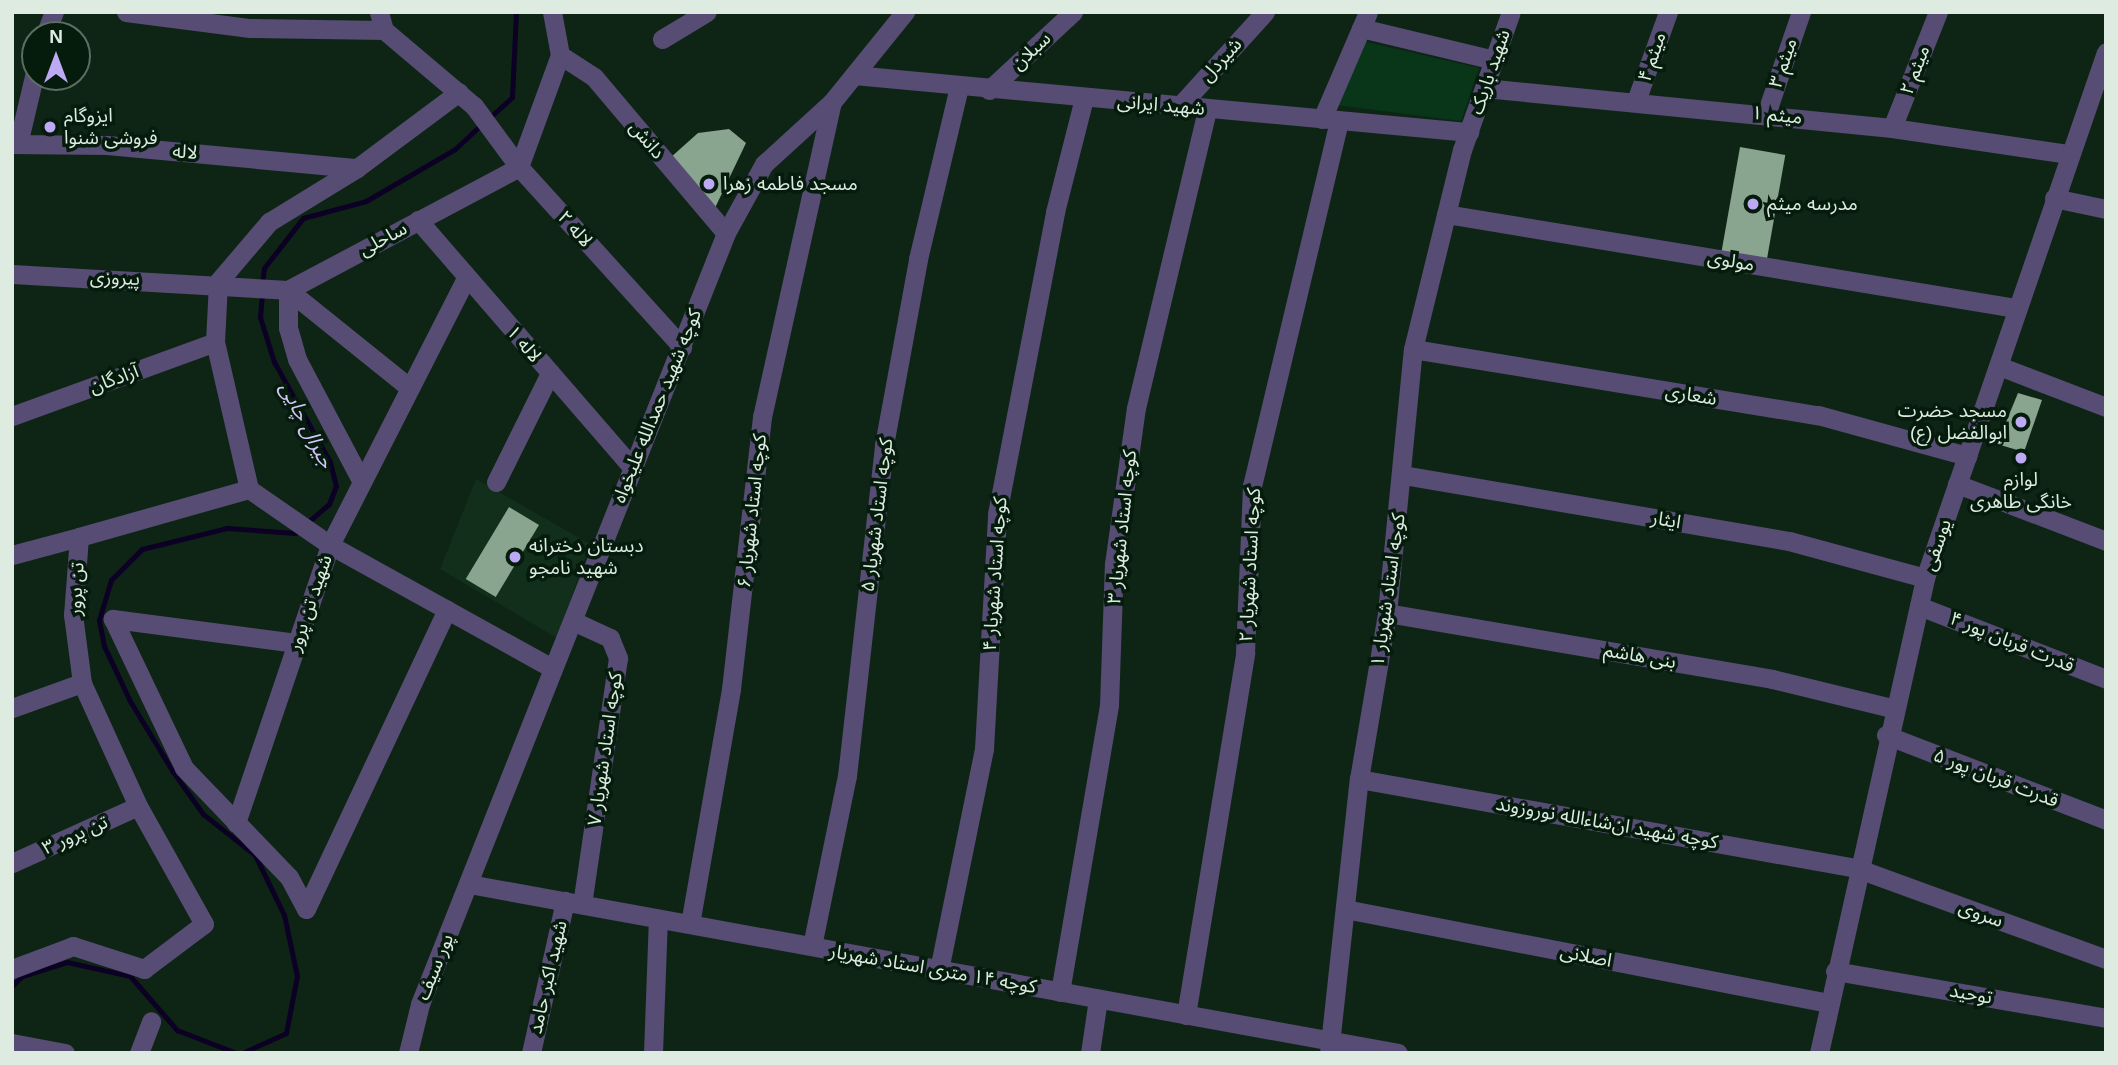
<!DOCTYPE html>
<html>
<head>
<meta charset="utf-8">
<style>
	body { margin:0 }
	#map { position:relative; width:2118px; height:1065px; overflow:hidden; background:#0e2515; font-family:Helvetica,"Noto Sans Arabic",sans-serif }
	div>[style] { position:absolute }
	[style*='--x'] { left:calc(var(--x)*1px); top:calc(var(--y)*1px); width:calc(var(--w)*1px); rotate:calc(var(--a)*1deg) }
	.built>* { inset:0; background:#122f1b }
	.green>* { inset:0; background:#093519 }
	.stream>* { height:5px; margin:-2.5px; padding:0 2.5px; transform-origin:2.5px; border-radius:2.5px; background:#0c0024 }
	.building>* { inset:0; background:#89a48f; transform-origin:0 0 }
	.minor>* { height:19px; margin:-9.5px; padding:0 9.5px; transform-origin:9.5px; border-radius:9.5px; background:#574c74 }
	.dots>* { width:19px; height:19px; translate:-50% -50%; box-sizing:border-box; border:4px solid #051b0c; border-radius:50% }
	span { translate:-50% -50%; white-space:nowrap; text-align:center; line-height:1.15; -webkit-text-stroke:7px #051b0c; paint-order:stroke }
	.street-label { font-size:19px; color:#ddebe0 }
	.poi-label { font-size:19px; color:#ddebe0 }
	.left { translate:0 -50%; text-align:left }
	.right { translate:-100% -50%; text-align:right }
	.water-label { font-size:21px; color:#d2c5f7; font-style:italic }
	.frame { position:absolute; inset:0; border:14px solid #ddebe0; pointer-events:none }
	.north { position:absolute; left:21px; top:21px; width:70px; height:70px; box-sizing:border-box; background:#051b0c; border:2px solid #5b6e61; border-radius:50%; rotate:0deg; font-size:19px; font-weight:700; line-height:28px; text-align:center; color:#ddebe0 }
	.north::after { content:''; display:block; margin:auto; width:24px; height:32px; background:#bea9f4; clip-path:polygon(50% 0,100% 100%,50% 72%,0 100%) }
</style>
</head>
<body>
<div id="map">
	<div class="built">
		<div style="clip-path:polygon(476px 479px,590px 544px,557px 638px,440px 569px)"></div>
	</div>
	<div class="green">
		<div style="clip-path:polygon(1358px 40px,1479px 68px,1461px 121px,1336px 105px)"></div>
	</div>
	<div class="stream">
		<div style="--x:489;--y:118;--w:31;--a:-42"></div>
		<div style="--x:512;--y:97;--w:85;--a:-87.3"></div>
		<div style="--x:262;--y:284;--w:16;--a:-83"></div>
		<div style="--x:264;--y:268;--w:63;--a:-52"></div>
		<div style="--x:303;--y:218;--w:65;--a:-15.1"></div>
		<div style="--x:366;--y:201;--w:103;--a:-30.3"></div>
		<div style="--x:455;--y:149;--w:37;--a:-43"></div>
		<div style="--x:12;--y:986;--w:14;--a:-45"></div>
		<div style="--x:22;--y:976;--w:47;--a:-17.3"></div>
		<div style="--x:67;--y:962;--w:65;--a:12.5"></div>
		<div style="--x:130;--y:976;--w:72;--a:49"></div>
		<div style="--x:177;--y:1030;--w:63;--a:21.3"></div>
		<div style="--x:242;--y:1053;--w:48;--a:-24.4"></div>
		<div style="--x:286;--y:1033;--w:58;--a:-79.1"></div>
		<div style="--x:297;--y:976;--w:62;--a:-102"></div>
		<div style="--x:284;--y:915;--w:67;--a:-115.8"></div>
		<div style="--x:255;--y:855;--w:66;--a:-141.7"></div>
		<div style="--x:203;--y:814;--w:52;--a:-125.5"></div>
		<div style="--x:173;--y:772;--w:83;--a:-121.2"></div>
		<div style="--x:130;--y:701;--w:61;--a:-115.3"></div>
		<div style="--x:104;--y:646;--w:26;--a:-101"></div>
		<div style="--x:99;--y:620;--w:42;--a:-73.3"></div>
		<div style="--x:111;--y:580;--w:44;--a:-45"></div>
		<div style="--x:142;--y:549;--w:88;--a:-13.9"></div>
		<div style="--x:227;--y:528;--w:68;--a:4.2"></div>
		<div style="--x:295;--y:533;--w:45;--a:-40.5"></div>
		<div style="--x:329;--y:504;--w:19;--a:-69"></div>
		<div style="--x:336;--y:486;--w:25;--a:-104"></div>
		<div style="--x:330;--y:462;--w:115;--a:-119.2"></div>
		<div style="--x:274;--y:362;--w:47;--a:-107.3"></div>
		<div style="--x:260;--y:317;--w:23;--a:-85"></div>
	</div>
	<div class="building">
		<div style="clip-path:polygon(729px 129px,746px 143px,714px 210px,670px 158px,698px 133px)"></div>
		<div style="left:1740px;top:147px;width:46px;height:107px;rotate:10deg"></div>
		<div style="clip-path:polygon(2018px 393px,2042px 400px,2024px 452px,1997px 444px)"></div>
		<div style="left:509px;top:507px;width:35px;height:84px;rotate:31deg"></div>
	</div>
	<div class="minor">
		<div style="--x:126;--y:12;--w:125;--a:7.4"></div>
		<div style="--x:250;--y:28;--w:134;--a:0.9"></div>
		<div style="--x:384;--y:30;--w:19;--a:-106"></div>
		<div style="--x:1361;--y:28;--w:137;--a:13.5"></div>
		<div style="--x:384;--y:30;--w:118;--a:40.2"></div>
		<div style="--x:474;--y:106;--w:76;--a:53.6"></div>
		<div style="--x:519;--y:167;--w:243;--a:47.8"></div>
		<div style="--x:45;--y:35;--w:25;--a:-69"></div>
		<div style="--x:662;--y:39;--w:52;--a:-31"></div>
		<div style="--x:560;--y:55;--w:40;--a:32.9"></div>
		<div style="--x:594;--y:77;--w:204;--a:49.8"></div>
		<div style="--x:854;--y:75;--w:618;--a:5.3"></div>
		<div style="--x:1484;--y:88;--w:410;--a:5.6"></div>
		<div style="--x:1892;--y:128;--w:179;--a:8.4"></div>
		<div style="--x:989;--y:90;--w:115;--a:-42.9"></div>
		<div style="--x:1636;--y:101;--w:95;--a:-70.2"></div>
		<div style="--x:1177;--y:109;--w:131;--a:-47.8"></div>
		<div style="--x:1766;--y:114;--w:108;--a:-71.1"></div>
		<div style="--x:1322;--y:119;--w:116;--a:-66.7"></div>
		<div style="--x:1892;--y:128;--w:125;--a:-68.4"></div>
		<div style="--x:12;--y:144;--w:95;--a:0.6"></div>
		<div style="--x:107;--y:145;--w:251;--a:5.3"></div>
		<div style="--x:18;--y:144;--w:74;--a:-76.7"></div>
		<div style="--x:2054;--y:198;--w:53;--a:11.9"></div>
		<div style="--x:1446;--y:214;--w:578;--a:9.36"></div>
		<div style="--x:418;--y:220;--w:327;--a:49.1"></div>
		<div style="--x:12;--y:274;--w:276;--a:3.3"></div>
		<div style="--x:288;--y:290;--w:156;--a:38.8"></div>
		<div style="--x:218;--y:282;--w:79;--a:-49.6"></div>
		<div style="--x:269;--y:222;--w:103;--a:-31.5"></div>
		<div style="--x:357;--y:168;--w:127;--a:-36.7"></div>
		<div style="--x:1413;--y:349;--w:410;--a:9.3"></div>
		<div style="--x:1818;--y:415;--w:155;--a:15.4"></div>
		<div style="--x:1999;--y:366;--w:115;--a:21"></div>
		<div style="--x:12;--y:416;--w:216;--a:-20"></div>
		<div style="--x:1403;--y:475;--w:392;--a:9.7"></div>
		<div style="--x:1789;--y:541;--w:141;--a:15.2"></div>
		<div style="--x:362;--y:482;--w:139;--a:-117.9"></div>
		<div style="--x:297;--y:359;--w:32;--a:-106"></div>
		<div style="--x:288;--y:328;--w:38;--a:-90"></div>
		<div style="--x:288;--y:290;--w:262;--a:-28"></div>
		<div style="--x:519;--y:167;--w:119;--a:-69.9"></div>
		<div style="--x:560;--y:55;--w:44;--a:-100.5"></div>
		<div style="--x:496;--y:482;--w:122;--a:-63.6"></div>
		<div style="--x:1957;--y:484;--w:160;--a:20.9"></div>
		<div style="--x:249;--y:489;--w:98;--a:34.7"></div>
		<div style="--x:330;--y:545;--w:300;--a:-63"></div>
		<div style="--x:12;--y:555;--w:69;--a:-15"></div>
		<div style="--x:1919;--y:606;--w:201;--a:21.3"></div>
		<div style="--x:1387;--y:613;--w:391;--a:9.7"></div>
		<div style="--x:1772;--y:679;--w:123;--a:13.6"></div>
		<div style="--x:573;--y:621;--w:41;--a:24.7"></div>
		<div style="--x:610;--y:638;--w:22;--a:68"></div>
		<div style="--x:618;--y:658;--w:249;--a:98.3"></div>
		<div style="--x:296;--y:643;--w:185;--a:-172.5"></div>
		<div style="--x:113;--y:619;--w:165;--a:64.5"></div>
		<div style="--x:184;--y:768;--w:151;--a:46.1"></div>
		<div style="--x:289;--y:877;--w:36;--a:62"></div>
		<div style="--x:12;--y:708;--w:74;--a:-19.7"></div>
		<div style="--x:1886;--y:735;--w:236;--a:21.1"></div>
		<div style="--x:1359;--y:779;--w:505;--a:10.15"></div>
		<div style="--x:1856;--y:868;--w:266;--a:20"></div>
		<div style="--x:236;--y:823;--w:293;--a:-71.3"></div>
		<div style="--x:330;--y:545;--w:254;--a:29"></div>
		<div style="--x:12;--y:863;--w:138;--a:-24.3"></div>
		<div style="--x:469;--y:884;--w:944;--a:10.31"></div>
		<div style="--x:306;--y:909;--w:331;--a:-64.8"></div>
		<div style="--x:1345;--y:909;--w:492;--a:11"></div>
		<div style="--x:690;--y:924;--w:239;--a:-80.1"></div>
		<div style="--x:731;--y:689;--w:274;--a:-83.5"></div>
		<div style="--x:762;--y:417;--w:323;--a:-77.5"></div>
		<div style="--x:812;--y:946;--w:174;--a:-78.4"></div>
		<div style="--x:847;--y:776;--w:333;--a:-83.6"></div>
		<div style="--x:884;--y:445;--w:189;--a:-79.6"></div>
		<div style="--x:918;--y:259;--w:177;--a:-76.6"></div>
		<div style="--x:12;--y:969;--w:65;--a:-20.7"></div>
		<div style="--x:73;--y:946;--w:75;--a:17.9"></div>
		<div style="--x:144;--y:969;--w:75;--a:-36.9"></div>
		<div style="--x:204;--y:924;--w:135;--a:-119.2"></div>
		<div style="--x:138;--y:806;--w:135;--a:-114.5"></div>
		<div style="--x:82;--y:683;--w:69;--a:-97.5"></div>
		<div style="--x:73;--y:615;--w:78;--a:-85.6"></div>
		<div style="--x:79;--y:537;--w:177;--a:-15.8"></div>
		<div style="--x:249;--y:489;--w:151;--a:-103"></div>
		<div style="--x:215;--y:342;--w:60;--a:-87.1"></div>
		<div style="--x:939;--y:970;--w:226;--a:-78.5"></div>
		<div style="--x:984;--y:749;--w:235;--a:-86.8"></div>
		<div style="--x:997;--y:514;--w:308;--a:-79.1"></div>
		<div style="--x:1055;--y:212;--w:118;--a:-75.7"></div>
		<div style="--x:1835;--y:971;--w:275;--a:9.8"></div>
		<div style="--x:1060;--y:992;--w:291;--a:-80.3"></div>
		<div style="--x:1109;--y:705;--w:141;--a:-88"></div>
		<div style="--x:1114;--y:564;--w:158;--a:-82"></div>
		<div style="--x:1136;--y:408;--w:307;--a:-76.6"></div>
		<div style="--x:1186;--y:1015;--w:367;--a:-80.7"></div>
		<div style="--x:1245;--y:653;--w:167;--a:-87.6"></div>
		<div style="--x:1252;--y:486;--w:375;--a:-76.6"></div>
		<div style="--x:12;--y:1043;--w:54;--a:10.7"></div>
		<div style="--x:139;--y:1053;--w:34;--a:-69"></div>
		<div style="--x:408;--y:1053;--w:50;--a:-76.2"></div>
		<div style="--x:420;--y:1004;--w:830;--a:-68.35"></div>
		<div style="--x:726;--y:233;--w:79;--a:-61.2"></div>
		<div style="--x:764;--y:164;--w:92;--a:-42.4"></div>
		<div style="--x:832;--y:102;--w:116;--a:-51"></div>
		<div style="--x:531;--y:1053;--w:156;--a:-77.4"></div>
		<div style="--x:653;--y:1053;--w:134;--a:-87.9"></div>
		<div style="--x:1090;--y:1053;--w:55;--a:-81.6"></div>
		<div style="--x:1329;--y:1053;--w:276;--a:-83.8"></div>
		<div style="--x:1359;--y:779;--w:168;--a:-80.4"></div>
		<div style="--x:1387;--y:613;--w:265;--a:-84.4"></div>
		<div style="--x:1413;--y:349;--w:205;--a:-76.2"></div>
		<div style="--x:1462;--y:150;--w:146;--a:-70.5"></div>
		<div style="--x:1819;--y:1053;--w:487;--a:-77.4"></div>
		<div style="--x:1925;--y:578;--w:556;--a:-71.01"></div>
	</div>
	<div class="dots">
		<div style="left:50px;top:127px;background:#bea9f4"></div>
		<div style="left:709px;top:184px;background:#bea9f4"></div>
		<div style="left:1753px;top:204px;background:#bea9f4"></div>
		<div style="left:2021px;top:422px;background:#bea9f4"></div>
		<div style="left:2021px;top:458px;background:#bea9f4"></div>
		<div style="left:515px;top:557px;background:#bea9f4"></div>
	</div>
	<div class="street-label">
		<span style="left:1031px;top:51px;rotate:-43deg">سبلان</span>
		<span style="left:1652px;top:57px;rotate:-71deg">میثم ۴</span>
		<span style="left:1221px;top:60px;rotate:-48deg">شیردل</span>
		<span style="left:1783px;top:63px;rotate:-71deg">میثم ۳</span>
		<span style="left:1915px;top:70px;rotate:-69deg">میثم ۲</span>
		<span style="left:1490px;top:72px;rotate:-71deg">شهید باریک</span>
		<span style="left:1161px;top:105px;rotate:5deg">شهید ایرانی</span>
		<span style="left:1777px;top:115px;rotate:6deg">میثم ۱</span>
		<span style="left:647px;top:140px;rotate:50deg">دانش</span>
		<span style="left:185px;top:152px;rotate:5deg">لاله</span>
		<span style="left:575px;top:229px;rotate:48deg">لاله ۲</span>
		<span style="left:383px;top:239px;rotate:-28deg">ساحلی</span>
		<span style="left:1731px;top:261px;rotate:9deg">مولوی</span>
		<span style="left:115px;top:278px;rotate:2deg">پیروزی</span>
		<span style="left:524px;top:344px;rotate:49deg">لاله ۱</span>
		<span style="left:114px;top:379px;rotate:-20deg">آزادگان</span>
		<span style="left:1691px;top:395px;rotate:9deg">شعاری</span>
		<span style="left:657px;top:406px;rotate:-68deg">کوچه شهید حمدالله علیخواه</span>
		<span style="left:752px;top:511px;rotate:-84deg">کوچه استاد شهریار ۶</span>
		<span style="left:877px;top:515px;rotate:-83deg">کوچه استاد شهریار ۵</span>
		<span style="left:1666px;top:520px;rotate:10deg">ایثار</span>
		<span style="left:1122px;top:527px;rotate:-84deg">کوچه استاد شهریار ۳</span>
		<span style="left:1937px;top:545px;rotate:-71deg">یوسفی</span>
		<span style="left:1250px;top:565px;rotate:-87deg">کوچه استاد شهریار ۲</span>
		<span style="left:995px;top:574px;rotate:-86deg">کوچه استاد شهریار ۴</span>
		<span style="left:76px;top:589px;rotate:-87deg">تن پرور</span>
		<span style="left:1388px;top:590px;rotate:-82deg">کوچه استاد شهریار ۱</span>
		<span style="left:310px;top:603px;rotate:-71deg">شهید تن پرور</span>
		<span style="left:2012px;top:642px;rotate:22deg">قدرت قربان پور ۴</span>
		<span style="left:1640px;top:656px;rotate:10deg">بنی هاشم</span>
		<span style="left:605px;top:749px;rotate:-82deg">کوچه استاد شهریار ۷</span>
		<span style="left:1996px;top:778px;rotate:21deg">قدرت قربان پور ۵</span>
		<span style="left:1607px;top:823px;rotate:10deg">کوچه شهید ان‌شاءالله نوروزوند</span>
		<span style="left:75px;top:835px;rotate:-24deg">تن پرور ۳</span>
		<span style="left:1981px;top:914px;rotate:20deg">سروی</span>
		<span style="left:1586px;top:956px;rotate:11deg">اصلانی</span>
		<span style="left:435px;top:967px;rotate:-68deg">پور سیف</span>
		<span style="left:933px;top:969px;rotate:10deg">کوچه ۱۴ متری استاد شهریار</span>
		<span style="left:548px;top:977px;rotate:-77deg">شهید اکبر حامد</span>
		<span style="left:1971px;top:994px;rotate:10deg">توحید</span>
	</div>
	<div class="poi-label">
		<span class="left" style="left:64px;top:127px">ایزوگام<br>فروشی شنوا</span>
		<span class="left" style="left:723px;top:184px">مسجد فاطمه زهرا</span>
		<span class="left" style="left:1767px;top:204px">مدرسه میثم</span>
		<span class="right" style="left:2007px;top:422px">مسجد حضرت<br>ابوالفضل (ع)</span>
		<span style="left:2021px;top:491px">لوازم<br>خانگی طاهری</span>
		<span class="left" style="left:529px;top:557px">دبستان دخترانه<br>شهید نامجو</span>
	</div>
	<div class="water-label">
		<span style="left:307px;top:425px;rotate:63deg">جیرال چایی</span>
	</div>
	<div class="frame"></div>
	<div class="north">N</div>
</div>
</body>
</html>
